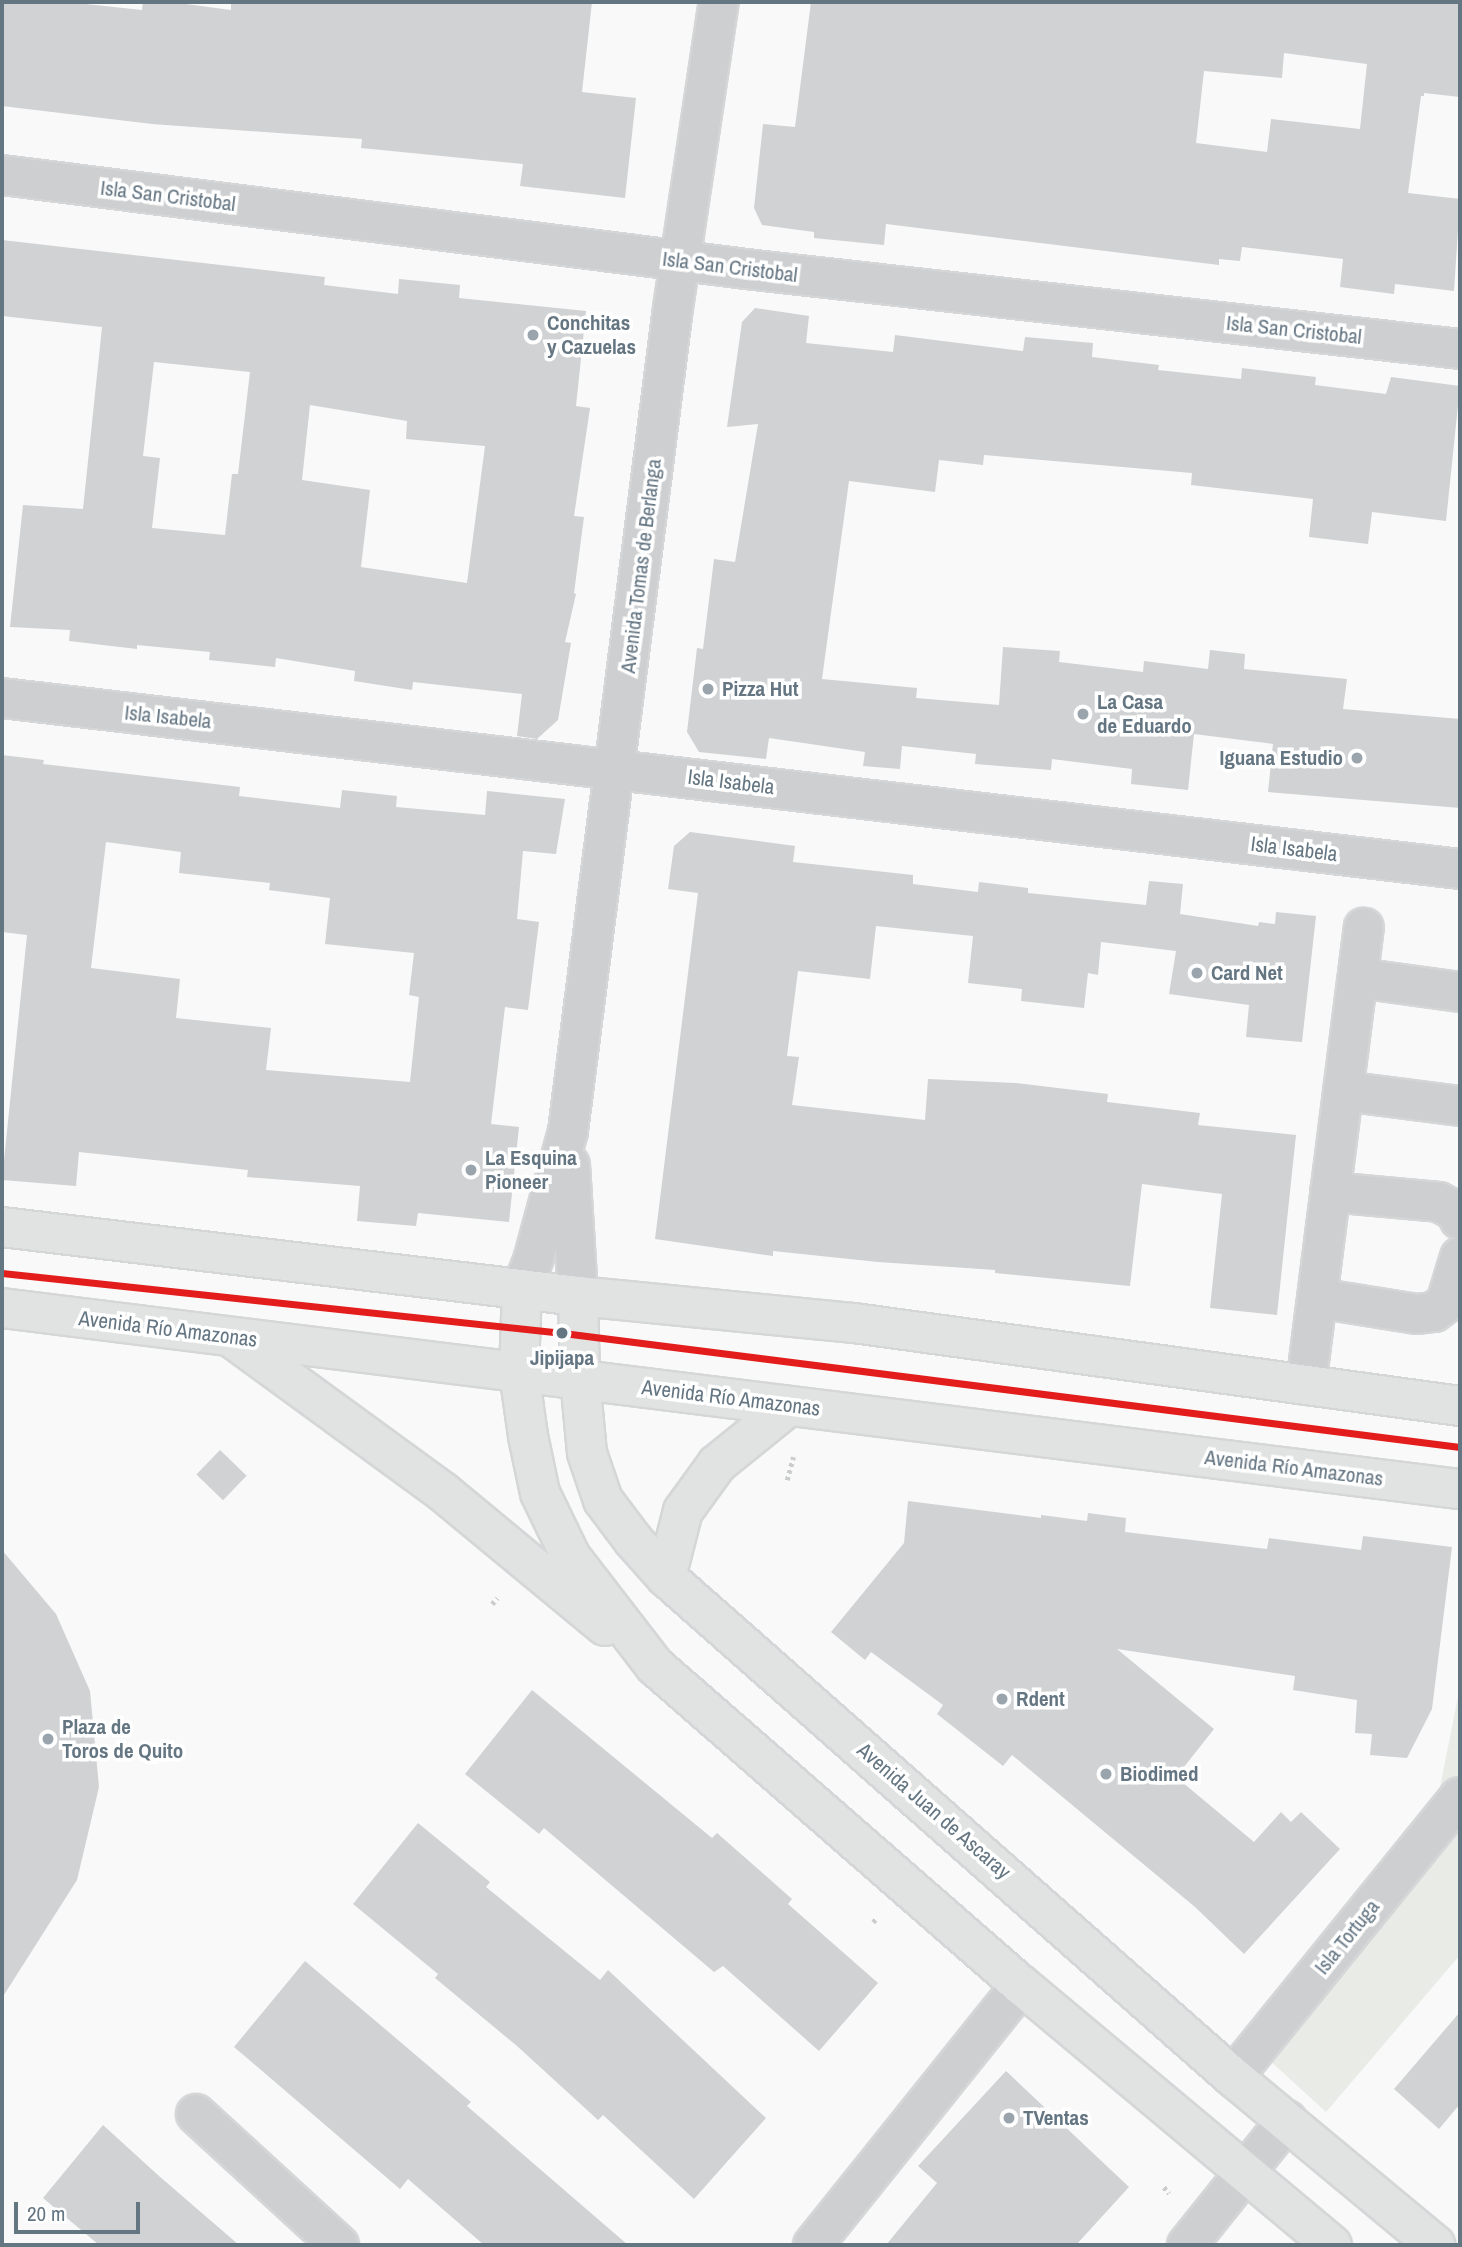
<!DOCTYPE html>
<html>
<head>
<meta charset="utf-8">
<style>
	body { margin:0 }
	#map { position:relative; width:1462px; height:2247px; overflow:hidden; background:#f9f9f9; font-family:"Archivo Narrow",sans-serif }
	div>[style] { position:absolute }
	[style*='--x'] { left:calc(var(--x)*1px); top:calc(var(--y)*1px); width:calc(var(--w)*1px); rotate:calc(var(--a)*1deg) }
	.green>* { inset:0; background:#e8ebe6 }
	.building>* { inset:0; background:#d0d2d3; transform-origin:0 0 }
	.path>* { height:4.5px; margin-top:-2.25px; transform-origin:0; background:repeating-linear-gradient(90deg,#cbcccd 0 3.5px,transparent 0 7px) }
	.roads { filter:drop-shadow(2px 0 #d5d6d7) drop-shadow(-2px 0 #d5d6d7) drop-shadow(0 2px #d5d6d7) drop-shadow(0 -2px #d5d6d7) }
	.minor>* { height:38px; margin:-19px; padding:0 19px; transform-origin:19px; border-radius:19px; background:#cecfd0 }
	.major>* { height:38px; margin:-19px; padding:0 19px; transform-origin:19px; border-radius:19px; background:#e1e2e2 }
	.metro-1>* { height:7px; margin:-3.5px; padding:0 3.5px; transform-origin:3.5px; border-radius:3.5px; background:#e31d1b }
	.dots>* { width:19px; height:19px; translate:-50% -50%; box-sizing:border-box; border:4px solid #fff; border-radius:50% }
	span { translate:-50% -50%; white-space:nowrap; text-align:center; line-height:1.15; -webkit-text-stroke:7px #fff; paint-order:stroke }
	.street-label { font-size:21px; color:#657683 }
	.poi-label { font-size:21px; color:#657683; font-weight:700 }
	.left { translate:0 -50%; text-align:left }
	.right { translate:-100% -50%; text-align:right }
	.stop-label { font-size:21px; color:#657683; font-weight:700 }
	.frame { position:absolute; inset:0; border:4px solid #657683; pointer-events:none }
	.scale { position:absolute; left:14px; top:2202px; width:126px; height:32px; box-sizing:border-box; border:4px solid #657683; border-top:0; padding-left:9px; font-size:21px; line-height:24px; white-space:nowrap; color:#657683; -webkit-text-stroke:5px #fff; paint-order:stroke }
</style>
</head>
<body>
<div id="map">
	<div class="green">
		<div style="clip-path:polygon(1460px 1687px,1460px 1955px,1326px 2112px,1244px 2037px,1439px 1792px)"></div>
	</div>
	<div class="building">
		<div style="clip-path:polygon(2px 2px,67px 2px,142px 10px,143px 2px,171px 2px,231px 10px,231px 2px,592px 2px,582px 92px,636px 98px,625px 198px,520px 186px,523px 164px,361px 148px,362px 139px,152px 124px,2px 106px)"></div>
		<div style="clip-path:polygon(evenodd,811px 2px,1460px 2px,1460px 97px,1424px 93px,1424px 96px,1421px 96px,1408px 193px,1460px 199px,1454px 291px,1395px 284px,1394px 294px,1340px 287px,1343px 259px,1242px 247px,1240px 261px,1219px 259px,1219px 265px,886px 224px,884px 245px,814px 238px,814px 232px,762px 225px,754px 208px,763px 124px,795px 127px,811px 2px,1284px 53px,1367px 64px,1360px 129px,1271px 119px,1267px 152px,1196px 143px,1204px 71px,1282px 78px,1284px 53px)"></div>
		<div style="clip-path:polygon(evenodd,2px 240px,325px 277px,324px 285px,398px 294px,399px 279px,460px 285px,459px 298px,586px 311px,576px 406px,590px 408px,574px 516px,584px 517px,574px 593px,576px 594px,565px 642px,571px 643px,558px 720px,537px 739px,517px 736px,522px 694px,413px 682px,412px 690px,354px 681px,355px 671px,276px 658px,275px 667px,209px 660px,210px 652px,137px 645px,137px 649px,69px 641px,70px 630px,10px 627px,23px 505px,83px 509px,102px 327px,2px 316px,2px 240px,154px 362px,250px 372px,238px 474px,232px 474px,225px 535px,152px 528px,160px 458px,143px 456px,154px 362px,2px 240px,310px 405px,407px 421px,406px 439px,485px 446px,467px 583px,361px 567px,370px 490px,302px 480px,310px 405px)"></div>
		<div style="clip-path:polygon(755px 308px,809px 316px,806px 343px,893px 352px,895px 335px,1023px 351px,1025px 337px,1093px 343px,1092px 357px,1159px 365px,1158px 370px,1241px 379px,1242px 368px,1316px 377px,1315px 385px,1386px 394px,1391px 377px,1460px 386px,1446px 521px,1372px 512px,1368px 544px,1309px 537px,1313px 499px,1191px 485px,1192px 473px,984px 455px,983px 465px,939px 460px,935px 492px,849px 481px,822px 679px,917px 688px,916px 698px,999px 705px,1003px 647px,1060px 651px,1059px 662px,1143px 672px,1144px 661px,1208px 669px,1210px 650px,1245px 654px,1244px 669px,1347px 679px,1343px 709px,1460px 719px,1460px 808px,1268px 792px,1273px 744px,1194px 734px,1188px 790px,1131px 784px,1132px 769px,1052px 759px,1051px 770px,975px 764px,976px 754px,902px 746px,900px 769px,863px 766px,865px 752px,769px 738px,766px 759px,699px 752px,687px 732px,697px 648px,703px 649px,714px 559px,735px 562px,758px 424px,727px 427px,742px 322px)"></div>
		<div style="clip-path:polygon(evenodd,2px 755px,44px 760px,43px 764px,240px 787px,239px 796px,340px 808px,342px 790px,397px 796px,396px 807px,485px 815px,487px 791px,565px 799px,556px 854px,523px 851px,517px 919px,539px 922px,528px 1010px,505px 1007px,491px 1124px,519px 1127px,509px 1222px,418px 1213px,416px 1226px,357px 1221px,360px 1186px,247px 1177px,248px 1170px,79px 1152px,76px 1186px,2px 1180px,27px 935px,2px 932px,2px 755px,106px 842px,181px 852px,179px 873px,270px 883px,269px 890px,330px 898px,325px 944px,414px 953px,409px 995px,419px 997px,410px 1082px,266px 1070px,271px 1028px,176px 1018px,180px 979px,91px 968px,106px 842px)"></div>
		<div style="clip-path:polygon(690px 832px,795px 846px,793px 862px,913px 875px,913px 884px,978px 892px,979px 882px,1028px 888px,1028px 893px,1146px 905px,1149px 881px,1183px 884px,1180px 914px,1258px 926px,1259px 922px,1275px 924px,1276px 912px,1316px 916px,1302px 1042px,1246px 1037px,1249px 1005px,1169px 994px,1176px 951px,1101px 942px,1098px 975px,1088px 973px,1084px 1008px,1021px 1001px,1022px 989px,968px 983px,973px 936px,876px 926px,870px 979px,798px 971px,787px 1056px,799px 1057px,792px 1105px,925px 1120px,928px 1079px,1015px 1083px,1108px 1094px,1107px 1102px,1200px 1113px,1198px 1125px,1296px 1135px,1277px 1315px,1210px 1308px,1222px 1194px,1142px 1184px,1130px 1286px,995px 1273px,995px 1270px,878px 1262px,773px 1251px,773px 1256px,655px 1239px,698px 893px,668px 889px,674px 846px)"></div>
		<div style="left:220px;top:1450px;width:37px;height:34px;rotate:44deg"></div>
		<div style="clip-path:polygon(908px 1501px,1041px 1518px,1041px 1515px,1087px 1521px,1088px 1513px,1126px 1518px,1125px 1532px,1267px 1549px,1269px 1538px,1361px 1550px,1363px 1536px,1452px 1547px,1432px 1709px,1407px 1758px,1370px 1755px,1372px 1734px,1355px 1733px,1357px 1700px,1293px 1690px,1295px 1676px,1117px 1649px,1214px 1729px,1176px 1777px,1254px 1842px,1281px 1812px,1291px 1822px,1301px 1812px,1340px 1849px,1244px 1954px,1195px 1907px,1012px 1755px,1003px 1766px,937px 1714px,943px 1705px,871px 1652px,865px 1660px,831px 1632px,904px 1543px)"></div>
		<div style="clip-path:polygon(2px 1550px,56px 1614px,90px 1691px,99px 1787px,77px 1880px,2px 1998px)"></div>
		<div style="clip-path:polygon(532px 1690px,712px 1838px,717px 1833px,792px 1899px,788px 1904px,878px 1983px,819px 2051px,723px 1966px,714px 1972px,544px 1828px,539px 1834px,465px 1774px)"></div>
		<div style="clip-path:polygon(418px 1823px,490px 1882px,486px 1887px,600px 1980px,608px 1970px,766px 2118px,694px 2199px,603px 2115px,598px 2120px,517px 2046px,435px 1978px,438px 1974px,353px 1904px)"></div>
		<div style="clip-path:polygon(305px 1961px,471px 2102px,467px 2106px,628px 2245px,484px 2245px,408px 2179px,400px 2189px,234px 2047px)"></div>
		<div style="clip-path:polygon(1460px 2012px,1460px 2104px,1439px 2129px,1394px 2089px)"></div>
		<div style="clip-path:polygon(1006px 2071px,1129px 2187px,1076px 2245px,886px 2245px,937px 2183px,918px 2166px)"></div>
		<div style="clip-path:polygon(103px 2125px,159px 2176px,239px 2245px,99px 2245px,43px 2198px)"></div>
	</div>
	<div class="path">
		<div style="--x:787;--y:1480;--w:24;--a:-75"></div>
		<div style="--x:492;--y:1604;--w:8;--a:-50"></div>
		<div style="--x:873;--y:1922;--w:4;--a:-45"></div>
		<div style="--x:1164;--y:2187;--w:8;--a:50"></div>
	</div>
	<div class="roads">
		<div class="minor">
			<div style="--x:2;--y:175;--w:750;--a:7.2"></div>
			<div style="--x:746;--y:269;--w:718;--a:6.39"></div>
			<div style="--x:2;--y:698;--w:1468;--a:6.69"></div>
			<div style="--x:1358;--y:978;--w:103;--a:7.8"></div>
			<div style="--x:1343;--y:1091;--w:118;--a:7.3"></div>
			<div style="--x:570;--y:1165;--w:131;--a:86.5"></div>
			<div style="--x:1330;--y:1192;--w:109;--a:5.2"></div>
			<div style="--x:1439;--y:1202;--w:18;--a:29"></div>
			<div style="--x:1455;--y:1211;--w:10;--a:61"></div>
			<div style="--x:522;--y:1289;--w:34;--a:-69"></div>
			<div style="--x:534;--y:1257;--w:131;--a:-74.9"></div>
			<div style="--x:568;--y:1131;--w:830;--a:-82.73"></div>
			<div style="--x:673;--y:308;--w:309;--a:-81.5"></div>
			<div style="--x:1317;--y:1298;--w:101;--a:9.1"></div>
			<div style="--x:1417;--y:1314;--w:17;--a:-7"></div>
			<div style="--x:1434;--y:1312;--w:15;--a:-37"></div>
			<div style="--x:1446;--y:1303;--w:48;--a:-73.1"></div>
			<div style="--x:1306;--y:1385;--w:461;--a:-82.8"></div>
			<div style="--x:1233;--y:2077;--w:360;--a:-51"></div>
			<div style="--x:196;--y:2114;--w:194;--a:42.5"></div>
			<div style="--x:813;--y:2245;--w:333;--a:-51.3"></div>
			<div style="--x:1187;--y:2245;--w:160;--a:-51.3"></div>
		</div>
		<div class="major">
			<div style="--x:2;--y:1227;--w:580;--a:6.83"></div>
			<div style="--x:578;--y:1296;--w:277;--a:5.6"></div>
			<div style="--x:854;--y:1323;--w:612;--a:7.8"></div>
			<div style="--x:522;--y:1289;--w:83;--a:92.1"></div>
			<div style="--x:519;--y:1372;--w:65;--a:82"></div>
			<div style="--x:528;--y:1436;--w:58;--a:78.1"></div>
			<div style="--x:540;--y:1493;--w:71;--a:64.2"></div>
			<div style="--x:571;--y:1557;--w:138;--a:52.4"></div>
			<div style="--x:655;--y:1666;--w:486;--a:41.1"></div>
			<div style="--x:1021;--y:1985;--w:405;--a:39.9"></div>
			<div style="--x:578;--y:1296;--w:83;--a:88.6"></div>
			<div style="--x:580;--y:1379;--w:74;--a:84.6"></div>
			<div style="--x:587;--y:1453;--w:50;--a:71.2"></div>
			<div style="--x:603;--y:1500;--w:50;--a:53.1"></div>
			<div style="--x:633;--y:1540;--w:50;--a:48.3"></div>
			<div style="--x:666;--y:1577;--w:756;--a:41.41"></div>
			<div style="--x:1233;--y:2077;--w:263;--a:39.7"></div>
			<div style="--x:2;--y:1308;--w:1469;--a:7.08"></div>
			<div style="--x:232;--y:1338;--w:261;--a:36.1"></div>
			<div style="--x:443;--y:1492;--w:210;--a:39.6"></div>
			<div style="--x:666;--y:1577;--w:68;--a:-75.6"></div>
			<div style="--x:683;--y:1511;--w:58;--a:-54.1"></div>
			<div style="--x:717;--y:1464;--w:92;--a:-38.9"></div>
		</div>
	</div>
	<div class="metro-1">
		<div style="--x:2;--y:1273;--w:564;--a:6.1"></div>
		<div style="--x:563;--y:1333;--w:904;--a:7.24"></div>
	</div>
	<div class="dots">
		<div style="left:533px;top:335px;background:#99a4ac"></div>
		<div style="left:708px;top:689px;background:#99a4ac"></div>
		<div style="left:1083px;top:714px;background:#99a4ac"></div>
		<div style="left:1357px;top:758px;background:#99a4ac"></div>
		<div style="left:1197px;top:973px;background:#99a4ac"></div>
		<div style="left:471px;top:1170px;background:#99a4ac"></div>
		<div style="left:562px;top:1333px;background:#657683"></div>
		<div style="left:1002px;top:1699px;background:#99a4ac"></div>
		<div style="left:48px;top:1739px;background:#99a4ac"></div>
		<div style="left:1106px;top:1774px;background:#99a4ac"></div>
		<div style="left:1009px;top:2118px;background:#99a4ac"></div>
	</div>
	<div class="street-label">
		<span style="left:168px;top:196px;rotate:7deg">Isla San Cristobal</span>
		<span style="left:730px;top:267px;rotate:7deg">Isla San Cristobal</span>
		<span style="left:1294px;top:330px;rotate:6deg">Isla San Cristobal</span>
		<span style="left:641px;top:566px;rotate:-83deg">Avenida Tomas de Berlanga</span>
		<span style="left:168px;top:717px;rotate:6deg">Isla Isabela</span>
		<span style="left:731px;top:782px;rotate:7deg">Isla Isabela</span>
		<span style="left:1294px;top:849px;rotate:7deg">Isla Isabela</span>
		<span style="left:168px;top:1329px;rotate:7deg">Avenida Río Amazonas</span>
		<span style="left:731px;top:1398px;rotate:7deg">Avenida Río Amazonas</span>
		<span style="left:1294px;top:1468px;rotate:7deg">Avenida Río Amazonas</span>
		<span style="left:934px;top:1811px;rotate:41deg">Avenida Juan de Ascaray</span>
		<span style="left:1347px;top:1937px;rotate:-51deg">Isla Tortuga</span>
	</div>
	<div class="poi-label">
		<span class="left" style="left:547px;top:335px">Conchitas<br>y Cazuelas</span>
		<span class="left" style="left:722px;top:689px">Pizza Hut</span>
		<span class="left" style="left:1097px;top:714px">La Casa<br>de Eduardo</span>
		<span class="right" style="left:1343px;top:758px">Iguana Estudio</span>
		<span class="left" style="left:1211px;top:973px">Card Net</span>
		<span class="left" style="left:485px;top:1170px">La Esquina<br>Pioneer</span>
		<span class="left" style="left:1016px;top:1699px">Rdent</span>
		<span class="left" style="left:62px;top:1739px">Plaza de<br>Toros de Quito</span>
		<span class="left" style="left:1120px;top:1774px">Biodimed</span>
		<span class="left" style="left:1023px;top:2118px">TVentas</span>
	</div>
	<div class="stop-label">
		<span style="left:562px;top:1358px">Jipijapa</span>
	</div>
	<div class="frame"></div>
	<div class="scale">20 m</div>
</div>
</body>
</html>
